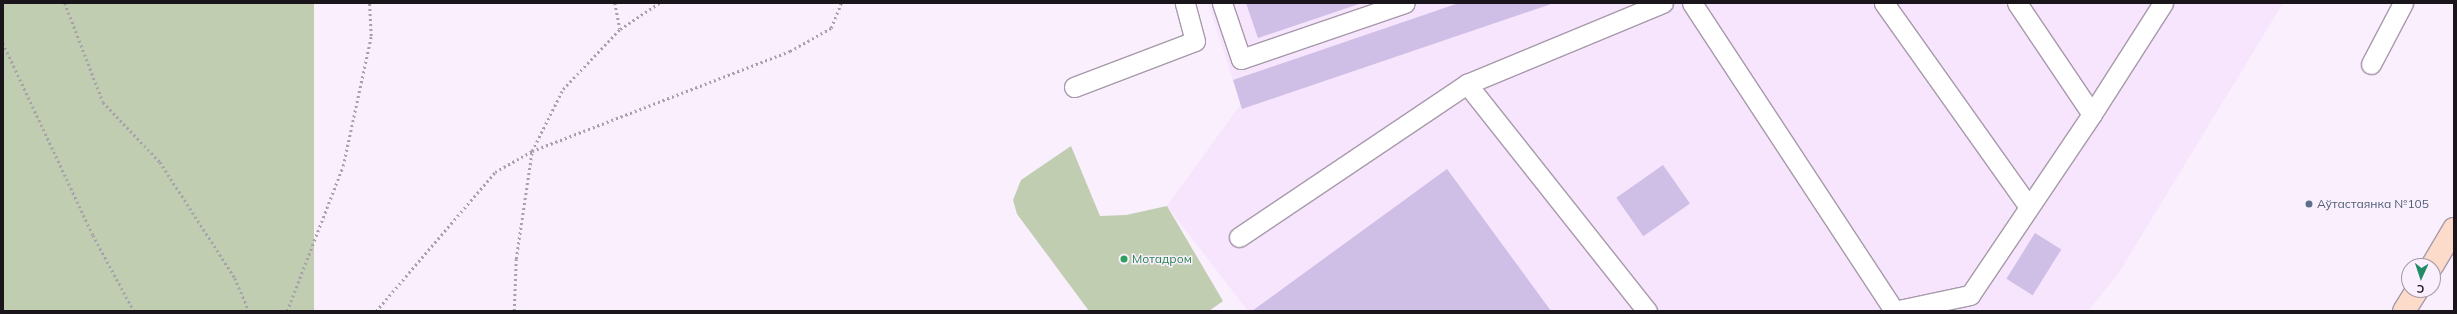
<!DOCTYPE html>
<html>
<head>
<meta charset="utf-8">
<style>
	body { margin:0 }
	#map { position:relative; width:2457px; height:314px; overflow:hidden; background:#faeffd; font-family:Mulish,sans-serif }
	div>[style] { position:absolute }
	[style*='--x'] { left:calc(var(--x)*1px); top:calc(var(--y)*1px); width:calc(var(--w)*1px); rotate:calc(var(--a)*1deg) }
	.built>* { inset:0; background:#f7e4fd }
	.green>* { inset:0; background:#c0cdb1; transform-origin:0 0 }
	.building>* { inset:0; background:#cfbee5; transform-origin:0 0 }
	.path>* { height:2.5px; margin-top:-1.25px; transform-origin:0; background:repeating-linear-gradient(90deg,#a8a0ab 0 2px,transparent 0 5px) }
	.roads { filter:drop-shadow(1px 0 #a79aab) drop-shadow(-1px 0 #a79aab) drop-shadow(0 1px #a79aab) drop-shadow(0 -1px #a79aab) }
	.lane>* { height:19px; margin:-9.5px; padding:0 9.5px; transform-origin:9.5px; border-radius:9.5px; background:#fff }
	.primary>* { height:22px; margin:-11px; padding:0 11px; transform-origin:11px; border-radius:11px; background:#fddbca }
	.dots>* { width:11px; height:11px; translate:-50% -50%; box-sizing:border-box; border:2px solid #faeffd; border-radius:50% }
	span { translate:-50% -50%; white-space:nowrap; text-align:center; line-height:1.15; -webkit-text-stroke:3px #faeffd; paint-order:stroke }
	.service-label { font-size:12px; color:#4e5e75 }
	.left { translate:0 -50%; text-align:left }
	.leisure-label { font-size:12px; color:#27864d }
	.frame { position:absolute; inset:0; border:4px solid #19151b; pointer-events:none }
	.north { position:absolute; left:2401px; top:258px; width:40px; height:40px; box-sizing:border-box; background:#faeffd; border:1px solid #a098a3; border-radius:50%; rotate:183deg; font-size:11px; font-weight:700; line-height:16px; text-align:center; color:#19151b }
	.north::after { content:''; display:block; margin:auto; width:14px; height:18px; background:#248b67; clip-path:polygon(50% 0,100% 100%,50% 72%,0 100%) }
</style>
</head>
<body>
<div id="map">
	<div class="built">
		<div style="clip-path:polygon(1208px 3px,2283px 3px,2118px 274px,2088px 311px,1248px 311px,1167px 206px,1241px 104px)"></div>
	</div>
	<div class="green">
		<div style="left:3px;top:3px;width:311px;height:308px"></div>
		<div style="clip-path:polygon(1071px 146px,1100px 216px,1126px 215px,1167px 206px,1223px 301px,1209px 311px,1089px 311px,1017px 214px,1013px 200px,1021px 180px)"></div>
	</div>
	<div class="building">
		<div style="clip-path:polygon(1246px 3px,1362px 3px,1258px 38px)"></div>
		<div style="clip-path:polygon(1459px 3px,1554px 3px,1242px 109px,1233px 80px)"></div>
		<div style="left:1663px;top:165px;width:47px;height:57px;rotate:55deg"></div>
		<div style="clip-path:polygon(1447px 169px,1551px 311px,1252px 311px)"></div>
		<div style="left:2035px;top:233px;width:31px;height:54px;rotate:32deg"></div>
	</div>
	<div class="path">
		<div style="--x:65;--y:3;--w:106;--a:69"></div>
		<div style="--x:103;--y:102;--w:83;--a:46.5"></div>
		<div style="--x:160;--y:162;--w:138;--a:57.1"></div>
		<div style="--x:235;--y:278;--w:36;--a:67"></div>
		<div style="--x:615;--y:3;--w:26;--a:79"></div>
		<div style="--x:3;--y:43;--w:212;--a:64.9"></div>
		<div style="--x:93;--y:235;--w:86;--a:61.7"></div>
		<div style="--x:287;--y:311;--w:155;--a:-68.9"></div>
		<div style="--x:343;--y:166;--w:133;--a:-77.8"></div>
		<div style="--x:371;--y:36;--w:33;--a:-93"></div>
		<div style="--x:376;--y:311;--w:183;--a:-49.4"></div>
		<div style="--x:495;--y:172;--w:43;--a:-29.6"></div>
		<div style="--x:532;--y:151;--w:277;--a:-21.2"></div>
		<div style="--x:790;--y:51;--w:47;--a:-29.3"></div>
		<div style="--x:831;--y:28;--w:27;--a:-68"></div>
		<div style="--x:514;--y:311;--w:52;--a:-87.8"></div>
		<div style="--x:516;--y:259;--w:109;--a:-81.6"></div>
		<div style="--x:532;--y:151;--w:69;--a:-63.4"></div>
		<div style="--x:563;--y:89;--w:83;--a:-46.5"></div>
		<div style="--x:620;--y:29;--w:47;--a:-33.7"></div>
	</div>
	<div class="roads">
		<div class="lane">
			<div style="--x:1222;--y:3;--w:59;--a:71.3"></div>
			<div style="--x:1241;--y:59;--w:173;--a:-18.9"></div>
			<div style="--x:1692;--y:3;--w:368;--a:56.7"></div>
			<div style="--x:1884;--y:3;--w:250;--a:54.6"></div>
			<div style="--x:2017;--y:3;--w:134;--a:56"></div>
			<div style="--x:2371;--y:64;--w:69;--a:-62.3"></div>
			<div style="--x:1467;--y:84;--w:290;--a:51.6"></div>
			<div style="--x:1074;--y:87;--w:129;--a:-20.8"></div>
			<div style="--x:1195;--y:41;--w:39;--a:-105"></div>
			<div style="--x:1239;--y:237;--w:275;--a:-33.9"></div>
			<div style="--x:1467;--y:84;--w:212;--a:-22.5"></div>
			<div style="--x:1894;--y:311;--w:78;--a:-11.9"></div>
			<div style="--x:1970;--y:295;--w:218;--a:-56"></div>
			<div style="--x:2092;--y:114;--w:132;--a:-57.4"></div>
		</div>
		<div class="primary">
			<div style="--x:2432;--y:266;--w:43;--a:-59.3"></div>
			<div style="--x:2404;--y:311;--w:25;--a:-58"></div>
		</div>
	</div>
	<div class="dots">
		<div style="left:2309px;top:204px;background:#5c6f8a"></div>
		<div style="left:1124px;top:259px;background:#2e9e5b"></div>
	</div>
	<div class="service-label">
		<span class="left" style="left:2317px;top:204px">Аўтастаянка №105</span>
	</div>
	<div class="leisure-label">
		<span class="left" style="left:1132px;top:259px">Мотадром</span>
	</div>
	<div class="frame"></div>
	<div class="north">С</div>
</div>
</body>
</html>
